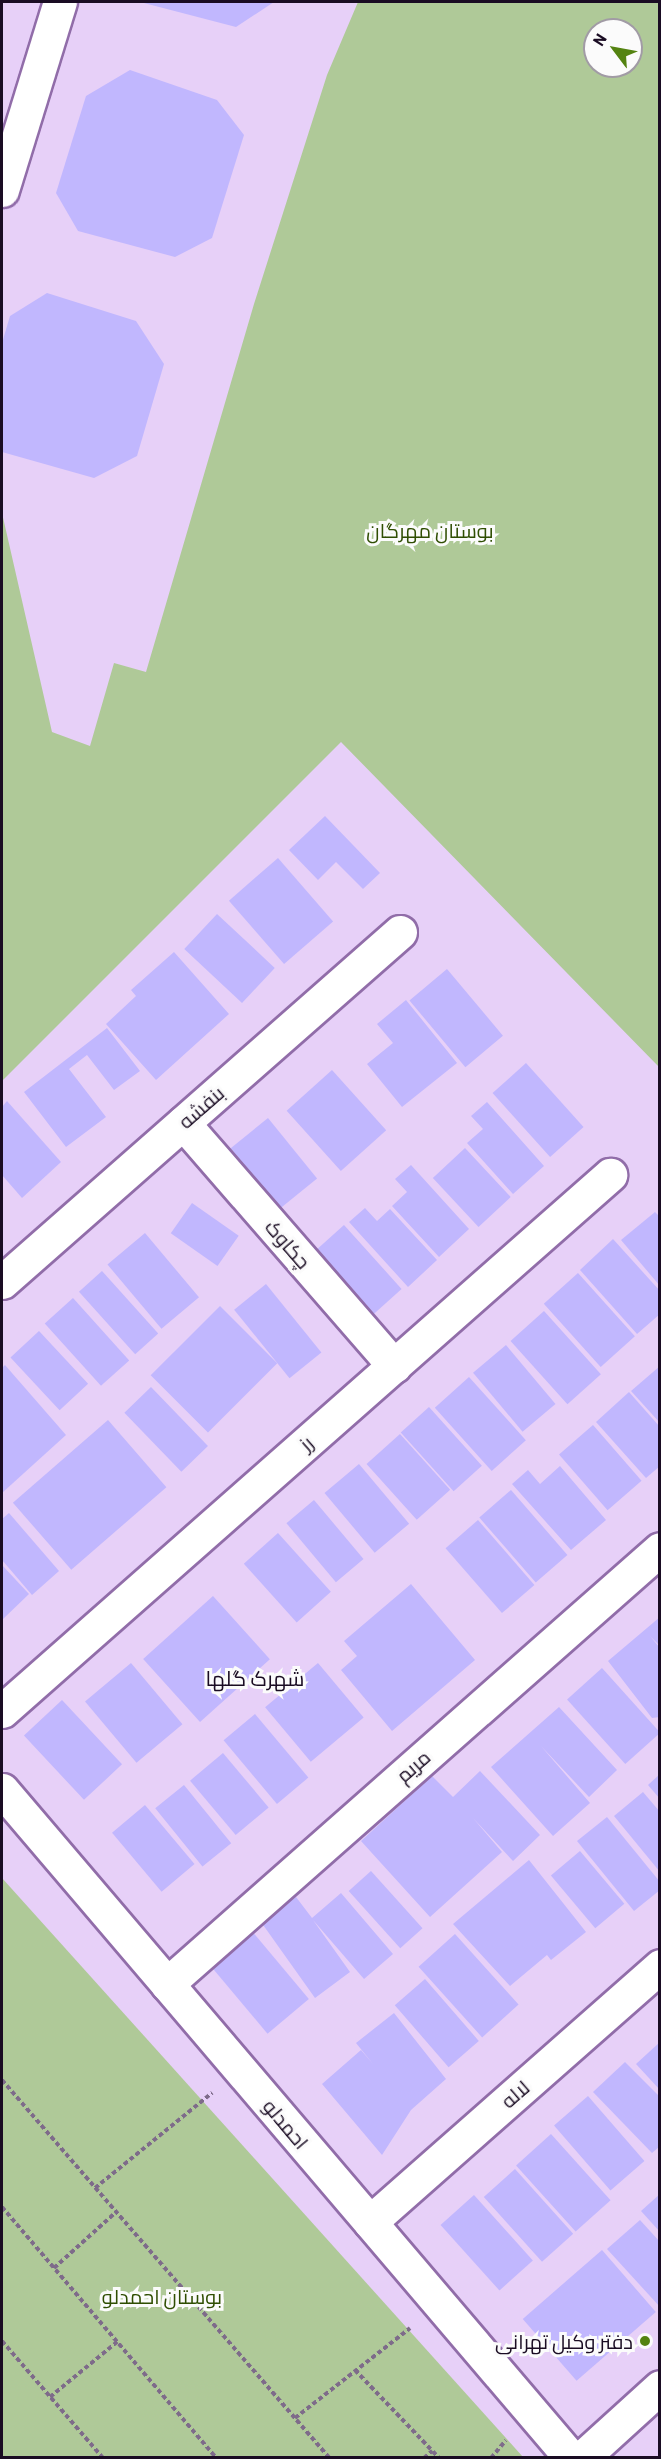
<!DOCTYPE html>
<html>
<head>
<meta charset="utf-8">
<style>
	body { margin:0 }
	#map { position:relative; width:661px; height:2459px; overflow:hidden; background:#e7d0f8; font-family:Barlow,Cairo,sans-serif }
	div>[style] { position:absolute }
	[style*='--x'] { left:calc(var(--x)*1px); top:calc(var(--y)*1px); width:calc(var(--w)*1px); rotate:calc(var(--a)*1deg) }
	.green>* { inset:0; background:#afc998 }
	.building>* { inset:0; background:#c1b7fe; transform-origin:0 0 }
	.path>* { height:4px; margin-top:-2px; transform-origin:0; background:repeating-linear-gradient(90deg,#7e6b8a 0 4.5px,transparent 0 7.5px) }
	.roads { filter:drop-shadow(2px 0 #916da9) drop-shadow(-2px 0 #916da9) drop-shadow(0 2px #916da9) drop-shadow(0 -2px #916da9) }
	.minor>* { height:33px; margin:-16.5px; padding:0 16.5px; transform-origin:16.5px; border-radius:16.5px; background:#fff }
	.dots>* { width:16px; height:16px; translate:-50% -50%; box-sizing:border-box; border:3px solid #fbfbfb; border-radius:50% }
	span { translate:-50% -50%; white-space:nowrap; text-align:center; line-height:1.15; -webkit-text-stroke:6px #fbfbfb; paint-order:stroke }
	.park-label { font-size:20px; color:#2f4e02 }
	.street-label { font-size:20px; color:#1a0c23 }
	.poi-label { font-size:20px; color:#1a0c23 }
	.right { translate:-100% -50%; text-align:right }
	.neighbourhood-label { font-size:21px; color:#1a0c23 }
	.frame { position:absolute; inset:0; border:3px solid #1a0c23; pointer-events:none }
	.north { position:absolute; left:583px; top:18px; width:60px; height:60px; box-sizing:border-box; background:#fbfbfb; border:2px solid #a19ba5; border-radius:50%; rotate:302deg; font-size:16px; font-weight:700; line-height:24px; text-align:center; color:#1a0c23 }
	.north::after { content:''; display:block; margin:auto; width:21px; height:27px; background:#548311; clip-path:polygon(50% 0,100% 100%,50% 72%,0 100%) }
</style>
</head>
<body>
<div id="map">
	<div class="green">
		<div style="clip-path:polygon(evenodd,358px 2px,659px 2px,659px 1067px,341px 742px,2px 1081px,2px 513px,52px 732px,90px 746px,114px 663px,146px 672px,254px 304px,327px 75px,358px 2px,595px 30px,631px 30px,631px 66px,595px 66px,595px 30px)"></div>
		<div style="clip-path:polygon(2px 1878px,523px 2457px,2px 2457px)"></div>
	</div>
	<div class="building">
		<div style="clip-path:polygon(140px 2px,274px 2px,236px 27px)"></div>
		<div style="clip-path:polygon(130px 70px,217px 100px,244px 135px,212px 238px,175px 257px,78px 231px,56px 193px,86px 96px)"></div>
		<div style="clip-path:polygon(47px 293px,136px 321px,164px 364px,137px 456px,94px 478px,2px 452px,2px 343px,10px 316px)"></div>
		<div style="clip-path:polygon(325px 816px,380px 873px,363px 889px,336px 862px,318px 880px,289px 850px)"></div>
		<div style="left:278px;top:858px;width:84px;height:65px;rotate:49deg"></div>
		<div style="left:217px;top:914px;width:79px;height:48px;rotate:43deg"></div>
		<div style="clip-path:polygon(174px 952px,229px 1014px,156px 1080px,106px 1024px,136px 996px,131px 990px)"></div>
		<div style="left:447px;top:969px;width:87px;height:49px;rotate:50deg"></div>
		<div style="clip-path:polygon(406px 1000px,457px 1063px,402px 1107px,367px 1064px,393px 1043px,377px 1024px)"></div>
		<div style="clip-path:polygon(107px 1028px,140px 1071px,114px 1090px,87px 1055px,69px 1069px,106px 1117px,66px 1147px,24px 1092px)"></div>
		<div style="left:526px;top:1063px;width:86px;height:45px;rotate:48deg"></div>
		<div style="left:332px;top:1070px;width:81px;height:61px;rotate:48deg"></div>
		<div style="clip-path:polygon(7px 1101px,61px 1162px,22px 1198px,2px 1175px,2px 1107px)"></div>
		<div style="clip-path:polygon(487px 1102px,544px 1166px,513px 1194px,467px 1143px,483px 1129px,471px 1116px)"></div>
		<div style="left:268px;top:1118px;width:78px;height:48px;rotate:51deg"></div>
		<div style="left:465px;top:1148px;width:67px;height:44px;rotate:47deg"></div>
		<div style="clip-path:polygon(411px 1165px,469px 1229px,439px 1257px,392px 1206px,407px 1192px,395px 1179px)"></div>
		<div style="left:192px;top:1203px;width:57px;height:37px;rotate:35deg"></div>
		<div style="clip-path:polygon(365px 1208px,377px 1221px,390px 1209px,437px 1260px,408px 1287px,349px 1222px)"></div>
		<div style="clip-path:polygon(655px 1212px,660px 1217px,660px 1286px,621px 1240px)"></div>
		<div style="left:344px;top:1225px;width:86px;height:46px;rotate:48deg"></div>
		<div style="left:145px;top:1233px;width:84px;height:49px;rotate:50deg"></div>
		<div style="clip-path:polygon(613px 1239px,660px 1291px,660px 1314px,637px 1334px,580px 1270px)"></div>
		<div style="left:102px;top:1271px;width:84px;height:31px;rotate:48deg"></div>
		<div style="left:578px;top:1273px;width:85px;height:46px;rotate:48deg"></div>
		<div style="left:266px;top:1284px;width:88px;height:41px;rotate:51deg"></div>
		<div style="left:73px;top:1298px;width:84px;height:38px;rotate:48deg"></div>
		<div style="left:220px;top:1306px;width:81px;height:98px;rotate:45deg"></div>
		<div style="left:544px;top:1311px;width:85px;height:45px;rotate:48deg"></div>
		<div style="left:39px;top:1331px;width:72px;height:39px;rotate:47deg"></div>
		<div style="left:506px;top:1345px;width:77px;height:43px;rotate:50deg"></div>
		<div style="clip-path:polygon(5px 1365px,66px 1435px,2px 1493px,2px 1368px)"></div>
		<div style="clip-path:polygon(660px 1366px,660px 1423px,631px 1391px)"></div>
		<div style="left:469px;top:1377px;width:85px;height:46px;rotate:48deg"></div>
		<div style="left:151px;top:1387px;width:82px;height:37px;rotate:46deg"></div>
		<div style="clip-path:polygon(629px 1392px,660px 1427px,660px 1466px,646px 1478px,596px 1422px)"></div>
		<div style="left:429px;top:1407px;width:79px;height:38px;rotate:48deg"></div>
		<div style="left:108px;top:1420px;width:89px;height:126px;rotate:49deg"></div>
		<div style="left:593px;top:1425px;width:74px;height:45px;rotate:49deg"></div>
		<div style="left:400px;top:1434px;width:75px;height:45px;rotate:48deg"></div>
		<div style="left:359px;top:1464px;width:78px;height:45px;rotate:50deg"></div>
		<div style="clip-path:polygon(560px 1466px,606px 1520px,571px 1550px,512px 1484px,528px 1470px,540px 1484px)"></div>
		<div style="left:511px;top:1490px;width:86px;height:42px;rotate:49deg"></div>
		<div style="left:314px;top:1500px;width:77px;height:36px;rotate:50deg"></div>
		<div style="clip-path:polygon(9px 1513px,59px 1571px,32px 1595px,2px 1560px,2px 1519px)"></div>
		<div style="left:478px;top:1520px;width:86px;height:43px;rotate:49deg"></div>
		<div style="left:278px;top:1533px;width:79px;height:46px;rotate:48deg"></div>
		<div style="clip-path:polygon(2px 1565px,29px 1594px,2px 1620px)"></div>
		<div style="clip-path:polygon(411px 1584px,475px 1660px,392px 1731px,341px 1670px,357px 1656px,344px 1641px)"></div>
		<div style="left:213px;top:1596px;width:85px;height:94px;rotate:48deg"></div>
		<div style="clip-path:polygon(660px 1617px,660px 1646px,650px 1636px,660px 1648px,660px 1717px,652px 1718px,608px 1661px)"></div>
		<div style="left:131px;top:1663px;width:80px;height:60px;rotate:50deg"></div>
		<div style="left:318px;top:1663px;width:71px;height:69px;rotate:50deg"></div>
		<div style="left:602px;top:1668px;width:87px;height:47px;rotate:48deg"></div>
		<div style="left:62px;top:1700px;width:88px;height:52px;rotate:47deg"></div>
		<div style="clip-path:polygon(559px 1707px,617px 1770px,589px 1797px,541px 1746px,590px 1803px,553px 1836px,491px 1767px)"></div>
		<div style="left:255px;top:1714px;width:83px;height:41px;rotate:50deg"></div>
		<div style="left:223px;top:1753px;width:71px;height:43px;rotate:50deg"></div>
		<div style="clip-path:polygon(480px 1771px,540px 1835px,513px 1861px,473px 1818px,502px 1852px,430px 1917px,361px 1841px,432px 1776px,453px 1797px)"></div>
		<div style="clip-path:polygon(660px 1774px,660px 1799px,648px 1785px)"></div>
		<div style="left:184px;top:1785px;width:75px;height:37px;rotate:51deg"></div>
		<div style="clip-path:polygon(643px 1792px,660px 1812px,660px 1872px,614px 1816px)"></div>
		<div style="left:145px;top:1805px;width:77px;height:43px;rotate:50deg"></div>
		<div style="clip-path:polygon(607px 1817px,660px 1882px,660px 1890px,634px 1911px,577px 1841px)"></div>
		<div style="left:580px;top:1851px;width:69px;height:38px;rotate:50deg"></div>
		<div style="clip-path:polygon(529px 1860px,586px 1932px,551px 1960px,547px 1955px,510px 1986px,453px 1924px)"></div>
		<div style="left:371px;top:1871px;width:77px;height:30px;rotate:48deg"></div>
		<div style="clip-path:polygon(341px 1893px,393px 1954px,364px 1979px,313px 1920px,350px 1972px,315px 1998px,261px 1922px,296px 1897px,312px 1918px)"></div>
		<div style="left:251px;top:1930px;width:90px;height:54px;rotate:50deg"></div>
		<div style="left:455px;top:1934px;width:95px;height:49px;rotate:48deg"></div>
		<div style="left:425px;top:1979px;width:82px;height:40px;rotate:49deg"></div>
		<div style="clip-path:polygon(394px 2013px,446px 2079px,411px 2110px,382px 2155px,322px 2084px,361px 2050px,373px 2064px,356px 2043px)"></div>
		<div style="clip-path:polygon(660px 2042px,660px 2090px,636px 2064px)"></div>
		<div style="clip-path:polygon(625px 2062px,660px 2097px,660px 2146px,652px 2153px,593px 2092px)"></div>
		<div style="left:588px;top:2096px;width:86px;height:45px;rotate:49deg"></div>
		<div style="left:551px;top:2134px;width:89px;height:47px;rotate:48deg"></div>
		<div style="left:515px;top:2169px;width:87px;height:42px;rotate:48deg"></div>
		<div style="clip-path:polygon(660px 2194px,660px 2232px,641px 2211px)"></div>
		<div style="left:474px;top:2195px;width:88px;height:45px;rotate:48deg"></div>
		<div style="clip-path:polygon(640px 2220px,660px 2242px,660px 2307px,607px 2249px)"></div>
		<div style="left:602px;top:2250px;width:82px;height:105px;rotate:49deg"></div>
	</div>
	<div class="path">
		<div style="--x:2;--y:2080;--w:500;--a:49.1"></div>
		<div style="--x:95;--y:2188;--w:151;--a:-39.1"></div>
		<div style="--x:2;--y:2207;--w:330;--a:49.5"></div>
		<div style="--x:54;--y:2268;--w:84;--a:-42.1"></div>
		<div style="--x:2;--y:2341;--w:155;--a:49.2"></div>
		<div style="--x:355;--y:2370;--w:122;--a:46.3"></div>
		<div style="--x:50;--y:2397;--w:87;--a:-39.4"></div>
		<div style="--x:295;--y:2418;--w:146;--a:-38"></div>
		<div style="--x:424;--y:2458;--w:11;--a:-41"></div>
		<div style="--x:491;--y:2458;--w:23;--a:-50"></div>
	</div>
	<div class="roads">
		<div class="minor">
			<div style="--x:2;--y:190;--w:197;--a:-72.9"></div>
			<div style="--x:183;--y:1123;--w:322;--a:49"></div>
			<div style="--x:2;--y:1282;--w:530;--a:-41.33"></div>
			<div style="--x:2;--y:1711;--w:811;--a:-41.4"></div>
			<div style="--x:2;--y:1790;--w:877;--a:49.58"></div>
			<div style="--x:167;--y:1984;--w:657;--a:-41.42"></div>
			<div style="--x:370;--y:2222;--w:387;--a:-41.4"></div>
			<div style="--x:582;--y:2458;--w:105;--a:-42.3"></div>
		</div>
	</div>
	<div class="dots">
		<div style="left:645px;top:2341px;background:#548311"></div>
	</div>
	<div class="park-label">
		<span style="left:430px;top:530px">بوستان مهرگان</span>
		<span style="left:162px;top:2296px">بوستان احمدلو</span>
	</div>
	<div class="street-label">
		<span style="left:201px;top:1107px;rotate:-41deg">بنفشه</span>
		<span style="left:288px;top:1244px;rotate:49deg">چکاوک</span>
		<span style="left:306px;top:1443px;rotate:-41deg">رز</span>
		<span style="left:413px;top:1766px;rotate:-41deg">مریم</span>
		<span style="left:515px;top:2094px;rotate:-41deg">لاله</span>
		<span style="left:286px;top:2124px;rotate:50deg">احمدلو</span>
	</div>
	<div class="poi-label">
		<span class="right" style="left:633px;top:2341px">دفتر وکیل تهرانی</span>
	</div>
	<div class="neighbourhood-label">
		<span style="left:255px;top:1678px">شهرک گلها</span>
	</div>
	<div class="frame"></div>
	<div class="north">N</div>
</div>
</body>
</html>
